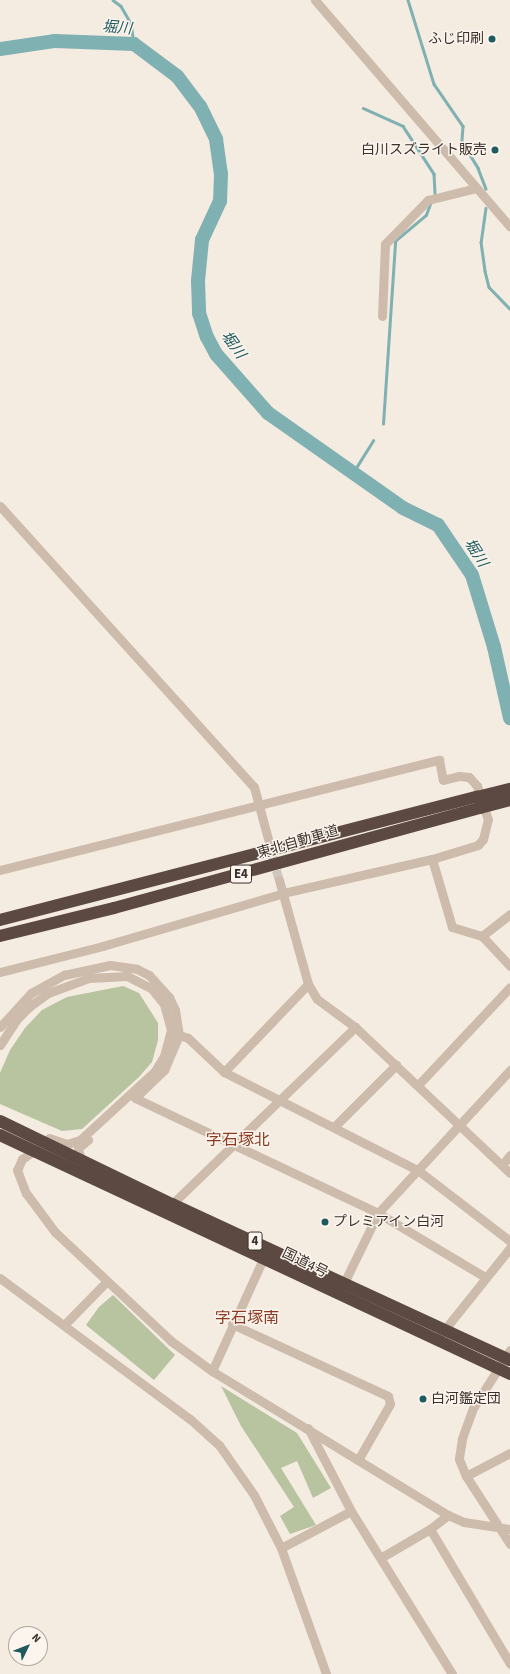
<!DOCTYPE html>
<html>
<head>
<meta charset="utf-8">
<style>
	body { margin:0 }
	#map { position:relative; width:510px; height:1674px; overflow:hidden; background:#f4ebe1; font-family:"Source Sans 3","Noto Sans JP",sans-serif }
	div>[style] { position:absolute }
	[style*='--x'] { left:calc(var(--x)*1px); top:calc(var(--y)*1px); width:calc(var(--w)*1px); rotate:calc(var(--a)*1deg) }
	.green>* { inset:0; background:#b8c4a0 }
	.stream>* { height:2.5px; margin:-1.25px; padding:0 1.25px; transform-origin:1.25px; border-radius:1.25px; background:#7fb0b2 }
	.river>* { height:14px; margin:-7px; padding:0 7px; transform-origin:7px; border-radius:7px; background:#7fb0b2 }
	.minor-tunnel>* { height:9px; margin-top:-4.5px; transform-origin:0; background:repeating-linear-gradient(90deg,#cfc6bd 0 9px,transparent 0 13.5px) }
	.minor>* { height:9px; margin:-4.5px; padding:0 4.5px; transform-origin:4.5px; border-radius:4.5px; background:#cdbbac }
	.highway>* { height:12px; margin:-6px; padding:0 6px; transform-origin:6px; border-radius:6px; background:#5c4a42 }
	.highway-bridge>* { height:12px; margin:-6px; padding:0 6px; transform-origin:6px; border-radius:6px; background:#5c4a42 }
	.dots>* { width:11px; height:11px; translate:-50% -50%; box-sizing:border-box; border:2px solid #fbf5ee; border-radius:50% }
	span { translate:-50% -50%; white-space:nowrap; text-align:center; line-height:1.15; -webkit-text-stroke:3px #fbf5ee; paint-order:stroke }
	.shield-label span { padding:1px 3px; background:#fbf5ee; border:1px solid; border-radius:3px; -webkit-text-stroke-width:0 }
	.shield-label { font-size:13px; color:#3b302b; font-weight:700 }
	.poi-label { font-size:14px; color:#3b302b }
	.right { translate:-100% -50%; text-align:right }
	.left { translate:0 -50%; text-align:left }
	.street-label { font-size:14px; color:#3b302b }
	.water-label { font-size:15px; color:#1f5a5e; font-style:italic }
	.quarter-label { font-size:16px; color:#8c3b22 }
	.north { position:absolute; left:8px; top:1626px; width:40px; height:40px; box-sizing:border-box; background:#fbf5ee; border:1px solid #aea6a0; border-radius:50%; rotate:47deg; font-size:11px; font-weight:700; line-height:16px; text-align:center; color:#3b302b }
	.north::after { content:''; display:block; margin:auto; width:14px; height:18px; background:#1f5a5e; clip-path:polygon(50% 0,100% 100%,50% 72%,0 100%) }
</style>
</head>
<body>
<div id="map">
	<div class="green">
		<div style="clip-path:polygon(123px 986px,139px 993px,158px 1023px,158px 1040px,152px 1062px,139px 1077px,82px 1129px,62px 1131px,0 1104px,0 1073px,10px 1050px,25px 1028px,42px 1010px,67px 997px)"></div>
		<div style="clip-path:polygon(113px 1295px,175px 1355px,154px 1380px,86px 1325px,99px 1307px)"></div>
		<div style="clip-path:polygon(221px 1386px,297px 1433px,331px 1488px,313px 1498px,297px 1461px,281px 1468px,316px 1525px,290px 1534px,280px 1516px,294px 1507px,241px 1426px)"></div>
	</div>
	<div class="stream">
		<div style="--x:113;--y:0;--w:10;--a:37"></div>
		<div style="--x:121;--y:6;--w:20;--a:60"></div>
		<div style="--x:131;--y:23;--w:21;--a:82"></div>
		<div style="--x:408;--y:0;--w:88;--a:72.8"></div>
		<div style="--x:434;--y:84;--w:51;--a:55.4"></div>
		<div style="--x:463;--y:126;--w:16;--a:94"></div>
		<div style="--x:462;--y:142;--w:31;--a:58"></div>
		<div style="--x:478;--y:168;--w:22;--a:69"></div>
		<div style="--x:363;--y:108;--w:44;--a:24.2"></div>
		<div style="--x:403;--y:126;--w:57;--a:57.1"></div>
		<div style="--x:434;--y:174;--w:19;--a:87"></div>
		<div style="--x:486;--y:208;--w:34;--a:98"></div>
		<div style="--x:481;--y:242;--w:29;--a:82"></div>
		<div style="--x:485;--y:271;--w:16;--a:76"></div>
		<div style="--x:489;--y:287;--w:30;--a:46"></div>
		<div style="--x:383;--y:424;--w:183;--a:-86.2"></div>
		<div style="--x:395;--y:241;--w:40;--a:-40"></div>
		<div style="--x:426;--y:215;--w:12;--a:-70"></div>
		<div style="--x:354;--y:471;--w:36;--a:-58"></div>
	</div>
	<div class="river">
		<div style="--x:0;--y:49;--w:56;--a:-8.3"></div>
		<div style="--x:55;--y:41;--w:79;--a:2.2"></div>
		<div style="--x:134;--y:44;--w:54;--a:36.7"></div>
		<div style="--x:177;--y:76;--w:38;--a:53"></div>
		<div style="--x:200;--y:106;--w:37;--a:64"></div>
		<div style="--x:216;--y:139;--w:35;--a:82"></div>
		<div style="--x:221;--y:174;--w:27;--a:92"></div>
		<div style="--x:220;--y:201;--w:43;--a:114.8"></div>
		<div style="--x:202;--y:240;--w:41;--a:95.6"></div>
		<div style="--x:198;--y:281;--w:32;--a:88"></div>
		<div style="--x:199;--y:313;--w:25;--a:72"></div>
		<div style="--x:207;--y:337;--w:19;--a:62"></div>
		<div style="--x:216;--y:354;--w:79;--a:48.6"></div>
		<div style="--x:268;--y:413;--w:165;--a:35.1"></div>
		<div style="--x:403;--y:508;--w:39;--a:26"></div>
		<div style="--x:438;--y:525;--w:60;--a:55.8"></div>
		<div style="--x:472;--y:575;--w:75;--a:73"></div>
		<div style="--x:494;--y:647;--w:73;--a:77.3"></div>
	</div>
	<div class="minor-tunnel">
		<div style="--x:269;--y:844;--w:37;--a:74"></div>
	</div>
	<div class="minor">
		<div style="--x:315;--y:0;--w:299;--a:49.3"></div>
		<div style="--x:382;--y:316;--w:72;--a:-87.6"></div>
		<div style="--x:385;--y:244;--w:62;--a:-45.7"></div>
		<div style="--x:428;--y:200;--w:49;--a:-14"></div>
		<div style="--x:0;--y:506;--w:379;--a:47.9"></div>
		<div style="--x:254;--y:787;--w:54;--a:74.9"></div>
		<div style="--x:432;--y:859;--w:71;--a:73.6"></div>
		<div style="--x:452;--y:927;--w:31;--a:17"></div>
		<div style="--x:482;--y:936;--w:41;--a:47"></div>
		<div style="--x:0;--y:870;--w:453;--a:-14.1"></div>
		<div style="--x:439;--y:760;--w:20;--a:79"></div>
		<div style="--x:443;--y:780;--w:16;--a:-14"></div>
		<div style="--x:459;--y:776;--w:10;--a:6"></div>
		<div style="--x:469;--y:777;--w:12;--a:48"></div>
		<div style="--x:477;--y:786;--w:35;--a:72"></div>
		<div style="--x:488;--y:819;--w:21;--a:104"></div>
		<div style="--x:483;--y:839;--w:8;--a:130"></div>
		<div style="--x:478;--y:845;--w:48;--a:163.1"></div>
		<div style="--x:432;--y:859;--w:152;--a:167.1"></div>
		<div style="--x:284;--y:893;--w:189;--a:163.7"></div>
		<div style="--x:103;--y:946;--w:106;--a:165.8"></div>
		<div style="--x:279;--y:880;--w:108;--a:74.4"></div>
		<div style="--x:308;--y:984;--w:17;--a:59"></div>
		<div style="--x:317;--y:999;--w:47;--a:36.4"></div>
		<div style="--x:355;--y:1027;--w:213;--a:43.3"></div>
		<div style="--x:482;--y:936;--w:36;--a:-38"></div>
		<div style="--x:0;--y:1027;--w:46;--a:-47.6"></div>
		<div style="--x:31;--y:993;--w:38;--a:-29"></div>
		<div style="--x:64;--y:975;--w:47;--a:-12.3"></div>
		<div style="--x:110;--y:965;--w:27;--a:8"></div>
		<div style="--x:137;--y:969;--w:13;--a:27"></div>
		<div style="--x:149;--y:975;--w:30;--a:48"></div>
		<div style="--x:169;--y:997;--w:14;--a:65"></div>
		<div style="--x:175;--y:1010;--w:25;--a:81"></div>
		<div style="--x:179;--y:1035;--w:38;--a:113"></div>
		<div style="--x:164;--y:1070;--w:40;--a:136"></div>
		<div style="--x:179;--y:1035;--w:9;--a:18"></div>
		<div style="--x:188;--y:1038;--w:50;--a:43.4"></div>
		<div style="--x:224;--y:1072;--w:219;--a:26.9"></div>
		<div style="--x:419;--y:1171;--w:115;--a:37.6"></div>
		<div style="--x:0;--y:1045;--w:31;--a:-57"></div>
		<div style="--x:17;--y:1019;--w:18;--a:-45"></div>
		<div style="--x:30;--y:1006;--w:22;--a:-36"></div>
		<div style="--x:48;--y:993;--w:44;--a:-20.1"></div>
		<div style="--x:89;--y:978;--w:38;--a:-3"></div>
		<div style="--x:127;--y:976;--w:27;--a:27"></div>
		<div style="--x:151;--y:988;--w:21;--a:51"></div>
		<div style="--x:164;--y:1004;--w:27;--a:75"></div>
		<div style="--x:171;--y:1030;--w:27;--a:105"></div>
		<div style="--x:164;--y:1056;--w:17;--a:121"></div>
		<div style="--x:155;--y:1071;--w:102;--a:137.4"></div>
		<div style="--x:80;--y:1140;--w:14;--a:163"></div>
		<div style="--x:67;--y:1144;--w:19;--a:-162"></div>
		<div style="--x:224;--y:1072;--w:122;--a:-46.3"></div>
		<div style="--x:418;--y:1085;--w:134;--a:-46.8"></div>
		<div style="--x:135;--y:1098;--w:269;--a:25.3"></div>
		<div style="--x:378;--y:1213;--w:125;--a:30.9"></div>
		<div style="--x:334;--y:1127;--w:88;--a:-45"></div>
		<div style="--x:35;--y:1150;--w:16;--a:145"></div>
		<div style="--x:22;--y:1159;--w:12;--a:114"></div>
		<div style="--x:17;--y:1170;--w:25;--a:69"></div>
		<div style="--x:26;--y:1193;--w:49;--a:53.4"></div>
		<div style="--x:55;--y:1232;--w:159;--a:43.2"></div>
		<div style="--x:171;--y:1341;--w:51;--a:36.2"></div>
		<div style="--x:212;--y:1371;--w:276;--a:31.4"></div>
		<div style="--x:448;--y:1515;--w:17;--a:24"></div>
		<div style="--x:464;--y:1522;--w:47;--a:8.7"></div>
		<div style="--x:80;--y:1157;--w:9;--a:-103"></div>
		<div style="--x:78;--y:1148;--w:13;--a:-39"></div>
		<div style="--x:502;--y:1165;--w:13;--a:-51"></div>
		<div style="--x:172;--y:1204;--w:255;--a:-44"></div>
		<div style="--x:0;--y:1278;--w:237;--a:36.6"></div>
		<div style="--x:190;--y:1419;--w:39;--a:42"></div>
		<div style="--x:219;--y:1445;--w:61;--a:55"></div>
		<div style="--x:254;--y:1495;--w:59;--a:63"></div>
		<div style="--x:281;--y:1548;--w:134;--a:70.3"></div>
		<div style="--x:341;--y:1289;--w:85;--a:-64"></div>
		<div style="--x:378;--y:1213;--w:195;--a:-47.3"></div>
		<div style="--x:65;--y:1324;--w:59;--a:-45.7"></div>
		<div style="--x:232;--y:1324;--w:172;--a:24.8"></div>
		<div style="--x:388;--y:1396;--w:8;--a:76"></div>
		<div style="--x:390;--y:1404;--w:64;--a:119.7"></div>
		<div style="--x:441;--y:1334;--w:110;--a:-51.3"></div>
		<div style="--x:510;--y:1350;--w:69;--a:122.5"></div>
		<div style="--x:473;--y:1408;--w:33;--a:110"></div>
		<div style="--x:462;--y:1439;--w:20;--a:99"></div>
		<div style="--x:459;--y:1459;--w:18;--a:68"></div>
		<div style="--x:466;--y:1476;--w:81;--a:57.1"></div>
		<div style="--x:212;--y:1371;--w:123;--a:-65.5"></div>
		<div style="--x:308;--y:1428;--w:93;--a:62.6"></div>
		<div style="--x:351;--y:1511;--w:192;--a:58.2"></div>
		<div style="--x:466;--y:1476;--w:50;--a:-27.6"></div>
		<div style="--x:430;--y:1529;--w:157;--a:59.3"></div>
		<div style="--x:281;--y:1548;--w:79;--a:-27.9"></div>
		<div style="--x:382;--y:1557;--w:56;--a:-30.3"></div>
		<div style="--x:430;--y:1529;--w:23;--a:-38"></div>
	</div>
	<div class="highway">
		<div style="--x:0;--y:920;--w:493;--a:-14.5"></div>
		<div style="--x:0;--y:936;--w:117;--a:-13.8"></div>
		<div style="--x:114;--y:908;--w:379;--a:-15.3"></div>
		<div style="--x:0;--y:1121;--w:191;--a:25.8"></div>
		<div style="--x:172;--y:1204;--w:372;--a:24.8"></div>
		<div style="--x:0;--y:1135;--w:563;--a:25.11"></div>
	</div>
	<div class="highway-bridge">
		<div style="--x:477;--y:797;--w:34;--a:-14"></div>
		<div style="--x:480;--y:808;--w:31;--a:-15"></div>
	</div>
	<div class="dots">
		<div style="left:492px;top:39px;background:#1f5a5e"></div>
		<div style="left:495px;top:150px;background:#1f5a5e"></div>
		<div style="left:325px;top:1222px;background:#1f5a5e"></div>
		<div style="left:423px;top:1399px;background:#1f5a5e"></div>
	</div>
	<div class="shield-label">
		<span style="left:241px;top:874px">E4</span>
		<span style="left:255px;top:1241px">4</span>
	</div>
	<div class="poi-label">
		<span class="right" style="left:484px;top:39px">ふじ印刷</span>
		<span class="right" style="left:487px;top:150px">白川スズライト販売</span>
		<span class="left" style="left:333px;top:1222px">プレミアイン白河</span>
		<span class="left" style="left:431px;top:1399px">白河鑑定団</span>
	</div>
	<div class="street-label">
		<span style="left:298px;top:842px;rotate:-16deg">東北自動車道</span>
		<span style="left:305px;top:1263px;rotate:26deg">国道4号</span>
	</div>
	<div class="water-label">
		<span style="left:117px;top:28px;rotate:5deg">堀川</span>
		<span style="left:233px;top:345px;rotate:54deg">堀川</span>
		<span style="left:476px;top:553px;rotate:58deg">堀川</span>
	</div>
	<div class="quarter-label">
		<span style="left:238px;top:1140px">字石塚北</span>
		<span style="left:247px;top:1318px">字石塚南</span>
	</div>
	<div class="north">N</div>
</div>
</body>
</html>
